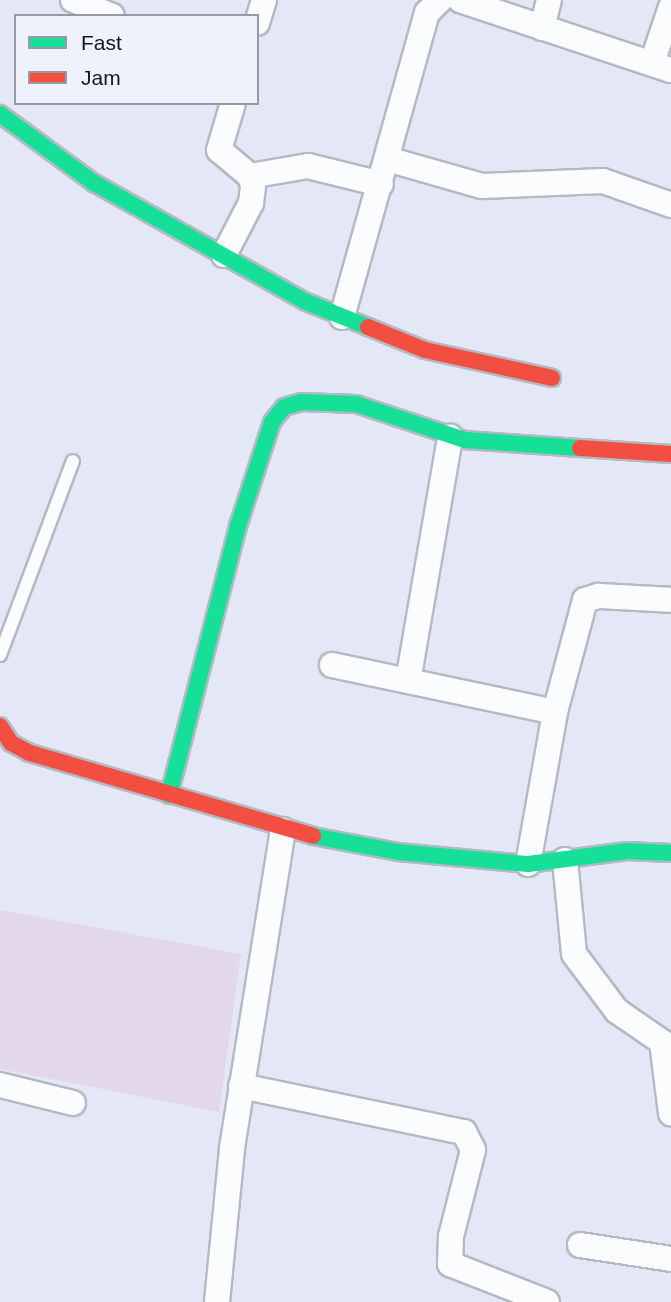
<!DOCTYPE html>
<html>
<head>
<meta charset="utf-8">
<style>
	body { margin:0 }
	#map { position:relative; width:671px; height:1302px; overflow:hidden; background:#e4e8f6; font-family:Helvetica,sans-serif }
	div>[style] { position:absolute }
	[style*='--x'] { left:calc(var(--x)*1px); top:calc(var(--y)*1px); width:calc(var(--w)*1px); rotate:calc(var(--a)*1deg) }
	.green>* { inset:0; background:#e3d7ea }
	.roads { filter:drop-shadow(2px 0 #b5b9c3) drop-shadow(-2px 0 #b5b9c3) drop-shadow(0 2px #b5b9c3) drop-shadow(0 -2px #b5b9c3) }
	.lane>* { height:12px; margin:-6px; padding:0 6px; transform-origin:6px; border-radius:6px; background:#fbfcfe }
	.street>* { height:24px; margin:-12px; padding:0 12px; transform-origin:12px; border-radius:12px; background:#fbfcfe }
	.fast>* { height:16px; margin:-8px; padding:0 8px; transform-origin:8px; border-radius:8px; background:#16e098 }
	.jam>* { height:16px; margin:-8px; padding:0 8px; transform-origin:8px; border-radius:8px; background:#f24e42 }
	span { translate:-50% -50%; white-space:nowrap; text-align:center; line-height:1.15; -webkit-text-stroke:5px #eff2fd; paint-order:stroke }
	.legend { position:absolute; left:14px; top:14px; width:245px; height:91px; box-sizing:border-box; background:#eff2fd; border:2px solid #979aa4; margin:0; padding:9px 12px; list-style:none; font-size:21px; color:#14161f }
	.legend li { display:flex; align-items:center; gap:14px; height:35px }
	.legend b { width:35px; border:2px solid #979aa4 }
</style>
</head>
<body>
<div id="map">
	<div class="green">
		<div style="clip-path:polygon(0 910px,241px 954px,219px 1112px,0 1069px)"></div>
	</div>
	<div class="roads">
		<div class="lane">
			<div style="--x:0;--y:655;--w:207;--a:-69.4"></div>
		</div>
		<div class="street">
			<div style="--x:73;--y:0;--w:42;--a:22.3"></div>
			<div style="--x:460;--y:0;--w:222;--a:18.4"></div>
			<div style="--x:257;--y:23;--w:24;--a:-73"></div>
			<div style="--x:542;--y:28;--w:29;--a:-76"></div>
			<div style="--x:652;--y:63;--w:59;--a:-71.3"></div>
			<div style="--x:387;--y:159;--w:99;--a:15.9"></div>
			<div style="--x:482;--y:186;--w:121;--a:-2.4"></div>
			<div style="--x:603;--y:181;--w:72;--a:19.4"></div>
			<div style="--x:250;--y:176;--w:59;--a:-9.8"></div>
			<div style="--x:308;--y:166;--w:75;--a:13.9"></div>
			<div style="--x:224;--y:255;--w:59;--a:-62.6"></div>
			<div style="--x:251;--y:203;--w:17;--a:-83"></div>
			<div style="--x:253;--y:186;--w:10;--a:-107"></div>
			<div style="--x:250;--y:176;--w:40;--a:-140"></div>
			<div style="--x:219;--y:150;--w:49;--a:-73.4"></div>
			<div style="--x:342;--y:317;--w:316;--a:-74.4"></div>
			<div style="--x:427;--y:13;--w:18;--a:-45"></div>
			<div style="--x:332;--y:665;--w:228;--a:11.9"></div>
			<div style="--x:408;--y:681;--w:248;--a:-80.2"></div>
			<div style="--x:565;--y:860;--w:94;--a:84.5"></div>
			<div style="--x:574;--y:954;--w:71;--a:53"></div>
			<div style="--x:617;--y:1011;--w:55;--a:34.6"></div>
			<div style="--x:662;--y:1042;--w:72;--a:82.8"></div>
			<div style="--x:528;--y:864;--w:154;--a:-79.9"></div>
			<div style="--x:555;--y:712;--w:116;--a:-75"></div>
			<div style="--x:585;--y:600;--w:14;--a:-17"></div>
			<div style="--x:598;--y:596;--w:73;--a:3.1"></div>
			<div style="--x:0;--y:1085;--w:75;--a:13.9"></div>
			<div style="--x:241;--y:1086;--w:228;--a:11.7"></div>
			<div style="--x:464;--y:1132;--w:20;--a:63"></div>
			<div style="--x:473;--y:1150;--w:89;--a:104.3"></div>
			<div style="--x:451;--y:1236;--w:28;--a:92"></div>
			<div style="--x:450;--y:1264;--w:104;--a:21.4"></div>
			<div style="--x:580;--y:1245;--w:92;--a:8.7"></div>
			<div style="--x:217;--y:1302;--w:155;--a:-84.4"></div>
			<div style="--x:232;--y:1148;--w:322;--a:-80.9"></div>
		</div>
		<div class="fast">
			<div style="--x:0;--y:114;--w:117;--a:36.3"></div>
			<div style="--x:94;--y:183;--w:241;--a:29.3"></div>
			<div style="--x:304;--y:301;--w:69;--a:22.1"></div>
			<div style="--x:169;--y:795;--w:278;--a:-75.6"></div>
			<div style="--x:238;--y:526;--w:109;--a:-71.9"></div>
			<div style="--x:272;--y:422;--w:19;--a:-51"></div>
			<div style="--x:284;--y:407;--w:18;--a:-16"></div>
			<div style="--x:301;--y:402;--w:55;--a:2.1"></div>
			<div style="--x:356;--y:404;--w:115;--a:18.3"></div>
			<div style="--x:465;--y:440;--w:115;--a:4"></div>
			<div style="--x:313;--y:836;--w:86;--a:10.7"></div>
			<div style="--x:398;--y:852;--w:131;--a:5.3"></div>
			<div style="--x:528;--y:864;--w:100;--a:-7.5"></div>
			<div style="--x:627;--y:851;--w:44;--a:2.6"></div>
		</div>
		<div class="jam">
			<div style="--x:368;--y:327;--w:61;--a:22"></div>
			<div style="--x:425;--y:350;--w:130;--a:12.4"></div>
			<div style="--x:580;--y:448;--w:91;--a:3.8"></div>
			<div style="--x:0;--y:726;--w:20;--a:57"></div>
			<div style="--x:11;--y:743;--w:21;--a:28"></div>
			<div style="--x:30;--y:753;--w:295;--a:16.3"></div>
		</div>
	</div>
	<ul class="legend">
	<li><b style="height:9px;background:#16e098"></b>Fast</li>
	<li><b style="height:9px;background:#f24e42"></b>Jam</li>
	</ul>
</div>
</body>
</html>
